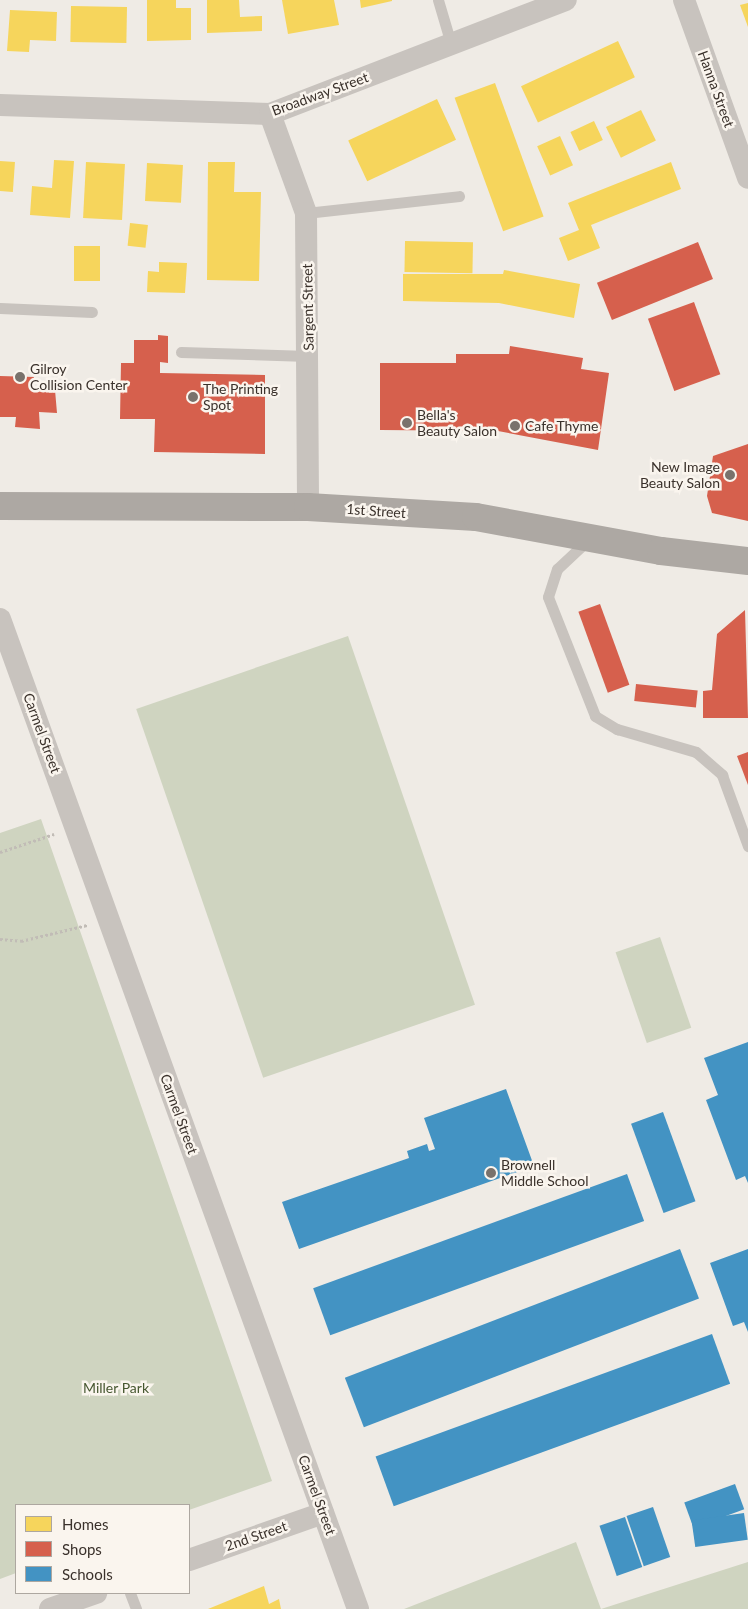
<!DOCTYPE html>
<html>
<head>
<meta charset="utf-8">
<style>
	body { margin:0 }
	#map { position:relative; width:748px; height:1609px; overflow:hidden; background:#efebe5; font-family:Lato,sans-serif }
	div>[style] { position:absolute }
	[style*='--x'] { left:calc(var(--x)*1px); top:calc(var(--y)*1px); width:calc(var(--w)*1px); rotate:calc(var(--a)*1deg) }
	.green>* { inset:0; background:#cfd4c0; transform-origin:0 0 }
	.homes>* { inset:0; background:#f6d55c; transform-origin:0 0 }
	.shops>* { inset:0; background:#d6604d; transform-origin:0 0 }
	.schools>* { inset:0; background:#4393c3; transform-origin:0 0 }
	.path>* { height:3px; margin-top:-1.5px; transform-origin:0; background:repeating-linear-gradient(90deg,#c1bcb6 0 2.5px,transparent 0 5px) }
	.lane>* { height:11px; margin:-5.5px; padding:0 5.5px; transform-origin:5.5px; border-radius:5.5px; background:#c8c3be }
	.street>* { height:22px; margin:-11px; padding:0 11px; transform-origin:11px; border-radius:11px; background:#c8c3be }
	.primary>* { height:28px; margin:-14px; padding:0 14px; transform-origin:14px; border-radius:14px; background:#ada8a3 }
	.dots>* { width:14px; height:14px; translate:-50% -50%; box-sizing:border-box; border:2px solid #faf5ee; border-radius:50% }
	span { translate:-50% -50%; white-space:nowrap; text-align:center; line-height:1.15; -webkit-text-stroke:5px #faf5ee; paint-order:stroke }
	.street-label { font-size:14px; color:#3a312b }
	.poi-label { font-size:14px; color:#3a312b }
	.left { translate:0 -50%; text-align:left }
	.right { translate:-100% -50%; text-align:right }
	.park-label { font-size:14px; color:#465730 }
	.legend { position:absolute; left:15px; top:1504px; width:175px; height:90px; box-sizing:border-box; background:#faf5ee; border:1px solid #ada7a0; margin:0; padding:6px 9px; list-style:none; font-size:15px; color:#3a312b }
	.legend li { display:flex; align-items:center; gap:10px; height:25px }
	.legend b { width:25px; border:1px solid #ada7a0 }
</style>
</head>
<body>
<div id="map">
	<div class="green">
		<div style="left:348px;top:636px;width:390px;height:224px;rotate:71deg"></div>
		<div style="clip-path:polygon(41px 819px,272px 1481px,189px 1510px,189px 1505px,16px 1505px,16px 1573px,0 1579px,0 833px)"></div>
		<div style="left:660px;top:937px;width:96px;height:47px;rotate:71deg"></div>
		<div style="clip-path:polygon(576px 1542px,601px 1609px,748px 1562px,748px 1609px,404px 1609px)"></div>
	</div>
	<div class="homes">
		<div style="clip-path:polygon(147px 0,176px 0,176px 8px,191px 8px,191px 40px,147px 41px)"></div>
		<div style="clip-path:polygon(207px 0,239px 0,240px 17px,262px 16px,262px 31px,207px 33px)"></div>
		<div style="clip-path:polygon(282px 0,334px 0,339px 25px,288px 34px)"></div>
		<div style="clip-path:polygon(360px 0,392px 0,392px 1px,361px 8px)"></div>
		<div style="clip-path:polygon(748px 3px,748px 27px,740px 5px)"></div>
		<div style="left:71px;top:6px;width:56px;height:36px;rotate:1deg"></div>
		<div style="clip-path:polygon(10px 10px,57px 12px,56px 41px,30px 40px,29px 52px,7px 51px)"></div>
		<div style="left:618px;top:41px;width:40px;height:107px;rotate:65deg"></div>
		<div style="left:495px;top:83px;width:142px;height:43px;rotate:70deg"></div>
		<div style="left:437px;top:99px;width:45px;height:98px;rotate:65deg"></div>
		<div style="left:641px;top:110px;width:34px;height:39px;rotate:64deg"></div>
		<div style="left:594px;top:121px;width:21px;height:26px;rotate:65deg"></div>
		<div style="left:560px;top:136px;width:32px;height:25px;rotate:66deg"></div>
		<div style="clip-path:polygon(54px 160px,74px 161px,70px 218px,30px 215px,32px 186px,52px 188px)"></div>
		<div style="left:0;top:161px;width:15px;height:30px;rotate:4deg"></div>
		<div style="left:86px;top:162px;width:39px;height:56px;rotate:3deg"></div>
		<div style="clip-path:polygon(208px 162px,235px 162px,234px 192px,261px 192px,259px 281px,207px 280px)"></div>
		<div style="clip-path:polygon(671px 162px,681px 189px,591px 225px,600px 248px,568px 261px,559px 238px,579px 230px,568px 203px)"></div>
		<div style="left:147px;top:163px;width:36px;height:38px;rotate:3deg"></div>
		<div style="left:130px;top:223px;width:18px;height:23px;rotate:6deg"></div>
		<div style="left:405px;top:241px;width:68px;height:31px;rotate:1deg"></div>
		<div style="left:74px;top:246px;width:26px;height:35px"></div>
		<div style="clip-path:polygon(159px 262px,187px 263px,185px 293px,147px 292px,148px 271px,159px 272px)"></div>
		<div style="clip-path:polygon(504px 270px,580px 284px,574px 318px,499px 303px,403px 301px,403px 274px,503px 274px)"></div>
		<div style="clip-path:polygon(264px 1586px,269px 1604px,279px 1599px,281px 1609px,208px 1609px)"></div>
	</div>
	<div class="shops">
		<div style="left:698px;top:242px;width:40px;height:109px;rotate:68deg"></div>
		<div style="left:694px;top:302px;width:77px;height:49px;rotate:70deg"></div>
		<div style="clip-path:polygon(158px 335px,168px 336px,168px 363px,160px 362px,160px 373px,265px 375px,265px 454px,154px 452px,155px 419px,120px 419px,121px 363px,134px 363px,134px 340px,158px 340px)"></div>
		<div style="clip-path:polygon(510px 346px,583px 358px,581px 369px,609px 373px,598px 450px,498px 431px,380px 430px,380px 363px,456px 363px,456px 354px,509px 354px)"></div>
		<div style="clip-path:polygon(0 376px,34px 377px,33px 389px,55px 390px,57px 413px,39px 412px,40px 429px,15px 427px,16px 417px,0 417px)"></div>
		<div style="clip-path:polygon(748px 444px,748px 521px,712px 513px,707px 496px,713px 456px)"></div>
		<div style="left:600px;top:604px;width:86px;height:23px;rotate:70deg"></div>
		<div style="clip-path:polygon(745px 610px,748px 718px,703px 718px,703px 691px,712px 690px,717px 634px)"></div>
		<div style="left:636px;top:684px;width:62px;height:17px;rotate:6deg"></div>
		<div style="clip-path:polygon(748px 752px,748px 785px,737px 756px)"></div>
	</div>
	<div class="schools">
		<div style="clip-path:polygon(748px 1042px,748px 1183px,745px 1176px,736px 1180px,706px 1100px,718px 1095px,704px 1058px)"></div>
		<div style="clip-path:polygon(506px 1089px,534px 1166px,299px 1249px,282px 1202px,409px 1158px,407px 1151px,427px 1144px,429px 1151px,435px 1149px,424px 1118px)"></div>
		<div style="left:663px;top:1112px;width:95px;height:34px;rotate:70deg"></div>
		<div style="left:627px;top:1174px;width:50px;height:334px;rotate:70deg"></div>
		<div style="left:680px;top:1249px;width:53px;height:359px;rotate:69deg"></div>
		<div style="clip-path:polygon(748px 1249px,748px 1332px,744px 1322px,733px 1326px,710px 1263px)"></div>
		<div style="left:712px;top:1334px;width:53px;height:358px;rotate:70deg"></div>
		<div style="left:735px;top:1484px;width:27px;height:54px;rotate:70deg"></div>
		<div style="left:653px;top:1507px;width:53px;height:28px;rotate:71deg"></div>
		<div style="left:744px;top:1513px;width:27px;height:53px;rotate:82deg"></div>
		<div style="left:625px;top:1517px;width:53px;height:27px;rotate:71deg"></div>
	</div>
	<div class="path">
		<div style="--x:0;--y:852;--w:57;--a:-18.4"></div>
		<div style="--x:0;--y:939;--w:21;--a:5"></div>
		<div style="--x:21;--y:941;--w:68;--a:-13.6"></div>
	</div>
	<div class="lane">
		<div style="--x:438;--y:0;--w:46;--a:73.5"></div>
		<div style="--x:306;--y:213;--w:154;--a:-6.3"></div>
		<div style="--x:0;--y:308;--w:92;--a:2.5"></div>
		<div style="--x:181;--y:352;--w:127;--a:1.8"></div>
		<div style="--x:588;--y:540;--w:42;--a:136.9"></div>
		<div style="--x:557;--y:569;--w:29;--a:108"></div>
		<div style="--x:548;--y:597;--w:128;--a:68.4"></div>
		<div style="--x:595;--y:716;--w:26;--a:31"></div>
		<div style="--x:617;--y:729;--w:82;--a:16.2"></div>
		<div style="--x:696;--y:752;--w:35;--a:41"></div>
		<div style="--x:722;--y:775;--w:76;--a:69.9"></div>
		<div style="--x:130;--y:1593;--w:17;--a:69"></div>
	</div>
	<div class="street">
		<div style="--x:684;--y:0;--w:189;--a:70.2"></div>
		<div style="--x:0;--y:105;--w:270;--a:1.9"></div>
		<div style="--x:270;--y:114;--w:317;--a:-21.1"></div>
		<div style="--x:270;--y:114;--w:105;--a:70"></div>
		<div style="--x:306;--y:213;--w:294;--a:89.6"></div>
		<div style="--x:0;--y:619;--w:1053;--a:70.12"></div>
		<div style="--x:189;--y:1560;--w:142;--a:-19.3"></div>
		<div style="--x:50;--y:1609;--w:49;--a:-19.2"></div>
	</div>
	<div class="primary">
		<div style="--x:0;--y:506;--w:308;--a:0.2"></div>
		<div style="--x:308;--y:507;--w:168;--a:3.4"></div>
		<div style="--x:476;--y:517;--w:188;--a:10.4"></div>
		<div style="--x:661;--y:551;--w:88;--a:6.6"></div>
	</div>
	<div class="dots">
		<div style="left:20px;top:377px;background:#79726c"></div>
		<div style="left:193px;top:397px;background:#79726c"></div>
		<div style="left:407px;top:423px;background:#79726c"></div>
		<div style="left:515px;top:426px;background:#79726c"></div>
		<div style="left:730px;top:475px;background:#79726c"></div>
		<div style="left:491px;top:1173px;background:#79726c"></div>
	</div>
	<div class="street-label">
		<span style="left:716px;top:89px;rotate:70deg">Hanna Street</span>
		<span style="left:320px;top:94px;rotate:-20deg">Broadway Street</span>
		<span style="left:308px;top:307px;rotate:-91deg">Sargent Street</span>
		<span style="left:376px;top:511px;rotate:4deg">1st Street</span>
		<span style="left:42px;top:733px;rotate:70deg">Carmel Street</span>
		<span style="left:179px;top:1114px;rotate:70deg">Carmel Street</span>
		<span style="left:317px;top:1495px;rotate:70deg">Carmel Street</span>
		<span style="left:256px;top:1536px;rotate:-19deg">2nd Street</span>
	</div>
	<div class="poi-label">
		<span class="left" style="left:30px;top:377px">Gilroy<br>Collision Center</span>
		<span class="left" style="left:203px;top:397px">The Printing<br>Spot</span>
		<span class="left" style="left:417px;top:423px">Bella's<br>Beauty Salon</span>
		<span class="left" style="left:525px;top:426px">Cafe Thyme</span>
		<span class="right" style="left:720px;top:475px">New Image<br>Beauty Salon</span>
		<span class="left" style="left:501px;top:1173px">Brownell<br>Middle School</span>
	</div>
	<div class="park-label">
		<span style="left:116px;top:1388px">Miller Park</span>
	</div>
	<ul class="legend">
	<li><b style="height:14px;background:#f6d55c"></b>Homes</li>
	<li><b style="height:14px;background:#d6604d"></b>Shops</li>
	<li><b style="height:14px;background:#4393c3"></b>Schools</li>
	</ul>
</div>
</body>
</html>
